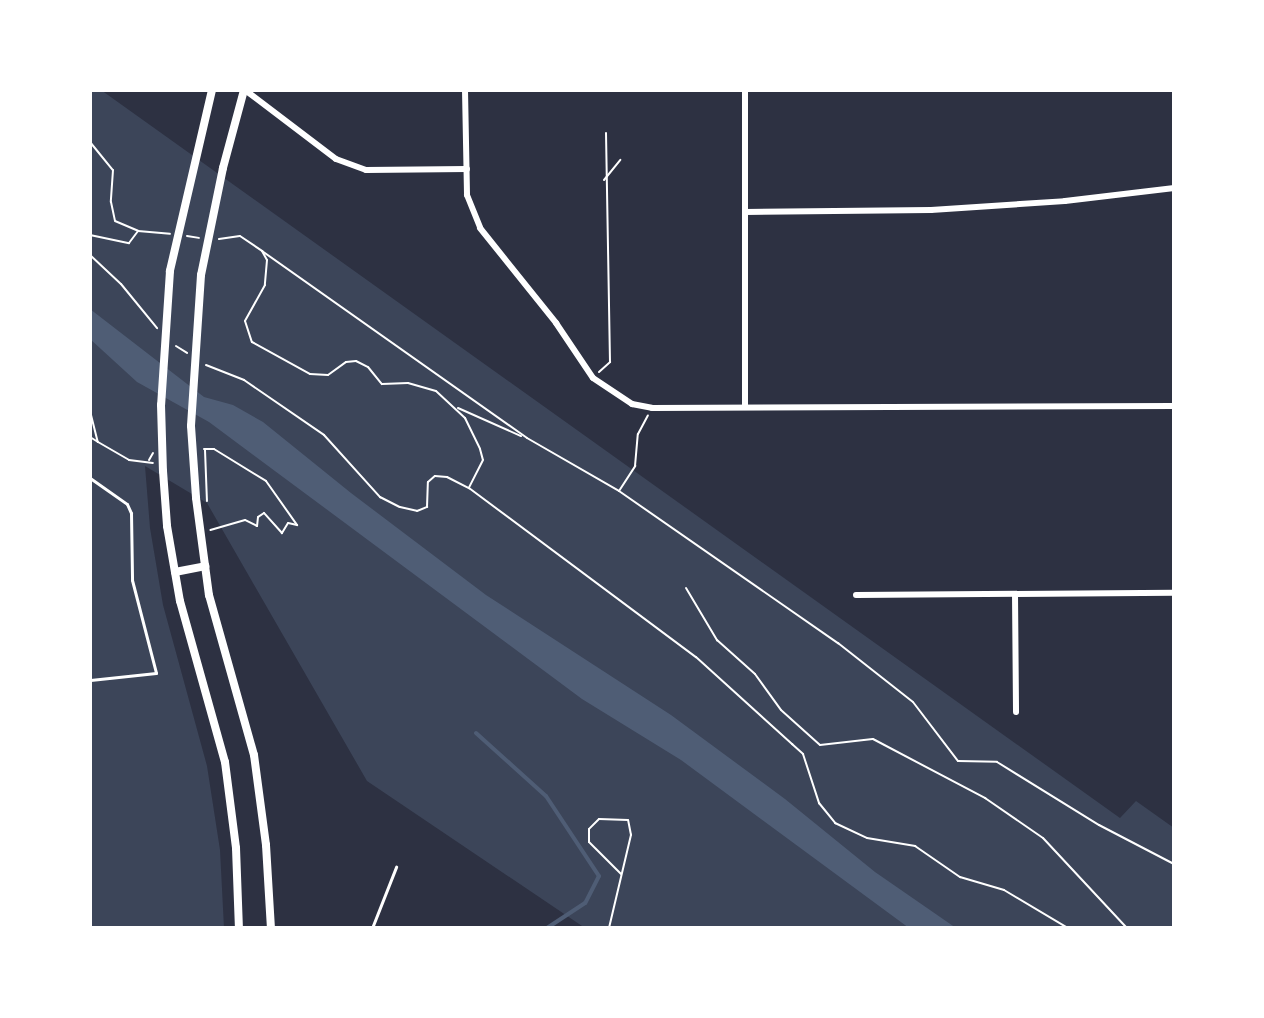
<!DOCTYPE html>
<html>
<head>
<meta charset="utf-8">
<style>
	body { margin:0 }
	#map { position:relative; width:1264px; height:1018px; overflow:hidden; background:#2d3142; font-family:"Playfair Display",serif }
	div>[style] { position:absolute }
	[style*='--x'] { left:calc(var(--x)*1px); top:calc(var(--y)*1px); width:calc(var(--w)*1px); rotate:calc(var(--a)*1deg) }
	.green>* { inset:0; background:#3c4559 }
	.water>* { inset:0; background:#4f5d75 }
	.stream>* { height:4px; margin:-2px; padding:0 2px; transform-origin:2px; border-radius:2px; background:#4f5d75 }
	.path>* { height:2px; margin:-1px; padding:0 1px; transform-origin:1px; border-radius:1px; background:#fff }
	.service>* { height:3px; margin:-1.5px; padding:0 1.5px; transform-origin:1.5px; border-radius:1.5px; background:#fff }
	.minor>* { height:6px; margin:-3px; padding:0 3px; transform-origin:3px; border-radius:3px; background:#fff }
	.secondary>* { height:8px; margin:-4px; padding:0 4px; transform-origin:4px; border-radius:4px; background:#fff }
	span { translate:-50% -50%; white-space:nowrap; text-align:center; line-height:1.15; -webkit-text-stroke:4.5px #fff; paint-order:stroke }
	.frame { position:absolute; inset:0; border:92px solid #fff; pointer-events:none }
</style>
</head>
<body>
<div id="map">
	<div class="green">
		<div style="clip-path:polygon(90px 90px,101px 90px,1120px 818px,1136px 801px,1174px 828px,1174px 928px,585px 928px,367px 781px,207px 503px,145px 466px,150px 528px,163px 605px,207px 766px,220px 850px,224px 928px,90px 928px)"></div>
	</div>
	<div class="water">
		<div style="clip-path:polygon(90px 309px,204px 397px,233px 405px,263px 422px,351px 493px,486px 595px,671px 715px,785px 799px,875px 872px,956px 928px,909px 928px,681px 760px,582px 699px,209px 422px,137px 382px,90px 339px)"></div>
	</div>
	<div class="stream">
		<div style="--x:476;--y:733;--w:94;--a:42"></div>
		<div style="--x:546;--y:796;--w:96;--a:56.5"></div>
		<div style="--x:599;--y:876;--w:30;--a:117"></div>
		<div style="--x:585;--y:903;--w:45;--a:146.7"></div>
	</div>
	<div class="path">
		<div style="--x:90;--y:142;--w:36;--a:51"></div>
		<div style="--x:113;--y:170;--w:32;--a:94"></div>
		<div style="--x:111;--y:202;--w:19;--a:78"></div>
		<div style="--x:115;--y:221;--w:25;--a:23"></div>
		<div style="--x:604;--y:180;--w:26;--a:-51"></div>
		<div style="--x:90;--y:235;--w:40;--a:12"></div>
		<div style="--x:129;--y:243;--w:15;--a:-53"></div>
		<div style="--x:138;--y:231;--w:32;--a:5"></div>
		<div style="--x:187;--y:236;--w:12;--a:9"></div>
		<div style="--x:219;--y:239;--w:21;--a:-8"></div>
		<div style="--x:240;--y:236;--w:27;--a:34"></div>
		<div style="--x:262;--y:251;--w:10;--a:61"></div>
		<div style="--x:267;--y:260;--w:25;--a:95"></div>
		<div style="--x:265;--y:285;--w:41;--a:119.1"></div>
		<div style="--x:245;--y:321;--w:22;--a:72"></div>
		<div style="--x:252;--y:342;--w:66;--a:28.9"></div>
		<div style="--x:310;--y:374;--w:18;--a:3"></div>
		<div style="--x:328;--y:375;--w:22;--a:-36"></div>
		<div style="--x:346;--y:362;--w:10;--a:-6"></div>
		<div style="--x:356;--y:361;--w:13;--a:27"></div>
		<div style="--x:368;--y:367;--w:22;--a:51"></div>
		<div style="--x:382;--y:384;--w:26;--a:-2"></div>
		<div style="--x:408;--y:383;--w:29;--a:16"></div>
		<div style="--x:436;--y:391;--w:40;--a:43"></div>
		<div style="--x:465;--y:418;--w:34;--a:64"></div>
		<div style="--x:480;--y:449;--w:11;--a:75"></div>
		<div style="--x:483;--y:460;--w:31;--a:117"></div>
		<div style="--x:262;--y:251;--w:324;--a:35.2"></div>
		<div style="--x:527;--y:438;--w:106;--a:29.9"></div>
		<div style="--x:619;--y:491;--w:267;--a:34.8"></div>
		<div style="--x:838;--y:643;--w:95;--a:38.2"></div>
		<div style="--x:913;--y:702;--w:74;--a:52.7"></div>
		<div style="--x:958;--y:761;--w:39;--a:1"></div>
		<div style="--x:997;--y:762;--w:120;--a:31.7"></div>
		<div style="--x:1099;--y:825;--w:85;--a:27.5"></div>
		<div style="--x:90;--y:255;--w:42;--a:43.1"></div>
		<div style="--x:121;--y:284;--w:57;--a:50.7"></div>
		<div style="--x:176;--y:346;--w:13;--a:32"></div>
		<div style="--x:206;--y:365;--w:41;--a:21.5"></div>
		<div style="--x:244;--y:380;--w:97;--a:34.5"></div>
		<div style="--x:324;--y:435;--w:84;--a:47.9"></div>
		<div style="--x:380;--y:497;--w:22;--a:27"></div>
		<div style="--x:400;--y:507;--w:17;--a:13"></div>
		<div style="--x:417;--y:511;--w:11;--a:-22"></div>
		<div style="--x:427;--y:507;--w:25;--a:-88"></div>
		<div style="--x:428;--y:482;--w:9;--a:-41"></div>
		<div style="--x:435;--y:476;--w:12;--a:5"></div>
		<div style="--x:447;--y:477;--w:25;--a:27"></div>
		<div style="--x:469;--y:488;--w:283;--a:36.7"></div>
		<div style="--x:696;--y:657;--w:130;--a:42.2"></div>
		<div style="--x:792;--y:744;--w:15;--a:42"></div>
		<div style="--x:803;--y:754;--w:52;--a:71.9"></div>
		<div style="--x:819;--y:803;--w:26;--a:51"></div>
		<div style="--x:835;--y:823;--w:35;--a:25"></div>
		<div style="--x:867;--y:838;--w:49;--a:9.5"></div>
		<div style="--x:915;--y:846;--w:55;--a:34.6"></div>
		<div style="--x:960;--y:877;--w:46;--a:16.5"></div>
		<div style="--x:1004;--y:890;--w:74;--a:30.7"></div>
		<div style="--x:599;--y:372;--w:15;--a:-42"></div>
		<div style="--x:610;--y:362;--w:229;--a:-91"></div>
		<div style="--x:458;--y:408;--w:69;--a:24"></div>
		<div style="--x:90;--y:411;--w:32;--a:76"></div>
		<div style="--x:98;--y:442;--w:36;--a:30"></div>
		<div style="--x:129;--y:460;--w:24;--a:7"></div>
		<div style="--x:90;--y:437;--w:9;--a:32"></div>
		<div style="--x:204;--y:449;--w:10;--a:0"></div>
		<div style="--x:214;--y:449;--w:61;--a:31.6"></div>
		<div style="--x:266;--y:481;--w:54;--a:54.8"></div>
		<div style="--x:297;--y:525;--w:9;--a:-167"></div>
		<div style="--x:288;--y:523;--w:12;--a:121"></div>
		<div style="--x:282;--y:533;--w:27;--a:-132"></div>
		<div style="--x:264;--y:513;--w:7;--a:146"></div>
		<div style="--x:258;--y:517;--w:9;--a:96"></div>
		<div style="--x:257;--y:526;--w:13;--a:-153"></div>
		<div style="--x:245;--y:520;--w:36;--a:164"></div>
		<div style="--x:205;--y:450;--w:51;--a:87.8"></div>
		<div style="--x:149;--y:460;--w:8;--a:-60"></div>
		<div style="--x:619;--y:491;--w:30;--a:-57"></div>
		<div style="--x:635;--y:466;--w:32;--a:-85"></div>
		<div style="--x:638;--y:434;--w:21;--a:-62"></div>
		<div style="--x:686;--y:588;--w:61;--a:59.2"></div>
		<div style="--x:717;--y:640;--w:51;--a:41.8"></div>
		<div style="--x:755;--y:674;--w:44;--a:54.2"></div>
		<div style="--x:781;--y:710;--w:52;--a:41.9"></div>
		<div style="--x:820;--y:745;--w:53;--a:-6.5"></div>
		<div style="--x:873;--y:739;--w:127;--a:27.8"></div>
		<div style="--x:985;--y:798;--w:70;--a:34.6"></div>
		<div style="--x:1043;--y:838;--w:123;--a:47"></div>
		<div style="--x:609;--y:928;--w:96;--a:-76.7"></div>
		<div style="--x:631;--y:835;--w:15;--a:-101"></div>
		<div style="--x:628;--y:820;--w:29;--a:-178"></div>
		<div style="--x:599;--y:819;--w:14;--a:135"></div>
		<div style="--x:589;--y:829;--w:13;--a:90"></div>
		<div style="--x:589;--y:842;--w:45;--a:45"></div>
	</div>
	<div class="service">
		<div style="--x:90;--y:478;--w:45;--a:35.1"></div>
		<div style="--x:127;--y:504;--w:10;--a:66"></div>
		<div style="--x:131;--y:513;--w:67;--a:89.1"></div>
		<div style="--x:132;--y:580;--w:96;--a:75.5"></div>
		<div style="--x:156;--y:673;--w:66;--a:173.9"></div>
		<div style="--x:372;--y:928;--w:66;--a:-68.5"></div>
	</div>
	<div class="minor">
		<div style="--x:245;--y:90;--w:114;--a:37.2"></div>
		<div style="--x:336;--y:159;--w:32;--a:20"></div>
		<div style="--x:366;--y:170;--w:101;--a:-0.6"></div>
		<div style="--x:465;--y:90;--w:105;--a:88.9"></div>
		<div style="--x:467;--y:195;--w:35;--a:68"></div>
		<div style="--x:480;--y:228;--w:122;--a:51.3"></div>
		<div style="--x:556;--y:323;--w:66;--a:56.1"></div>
		<div style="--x:593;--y:378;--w:47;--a:33.7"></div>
		<div style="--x:632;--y:404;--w:20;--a:11"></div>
		<div style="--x:652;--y:408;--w:522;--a:-0.22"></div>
		<div style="--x:745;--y:90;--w:316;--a:90"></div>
		<div style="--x:745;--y:212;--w:186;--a:-0.6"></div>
		<div style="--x:931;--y:210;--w:134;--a:-3.8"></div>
		<div style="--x:1065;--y:201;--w:110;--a:-6.8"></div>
		<div style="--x:1015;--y:594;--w:118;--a:89.5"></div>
		<div style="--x:856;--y:595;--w:318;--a:-0.4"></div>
	</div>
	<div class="secondary">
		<div style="--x:212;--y:90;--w:186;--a:103.1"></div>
		<div style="--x:170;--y:271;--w:134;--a:93.8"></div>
		<div style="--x:161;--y:405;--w:66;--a:88.3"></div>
		<div style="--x:163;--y:471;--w:55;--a:85.8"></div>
		<div style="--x:167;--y:526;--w:76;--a:80.2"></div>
		<div style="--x:180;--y:601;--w:167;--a:74.4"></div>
		<div style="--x:225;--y:762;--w:87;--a:82.7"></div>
		<div style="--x:236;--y:848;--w:80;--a:87.9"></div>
		<div style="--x:244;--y:90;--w:81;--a:105.1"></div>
		<div style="--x:223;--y:168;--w:109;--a:101.6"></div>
		<div style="--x:201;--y:275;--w:151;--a:93.8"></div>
		<div style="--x:191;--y:426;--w:72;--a:86"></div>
		<div style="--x:196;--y:498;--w:98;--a:82.4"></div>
		<div style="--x:209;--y:595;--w:166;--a:74.3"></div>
		<div style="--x:254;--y:755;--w:91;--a:82.4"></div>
		<div style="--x:266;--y:845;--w:83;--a:86.6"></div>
		<div style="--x:175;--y:572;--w:31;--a:-11"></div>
	</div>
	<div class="frame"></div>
</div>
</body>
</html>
